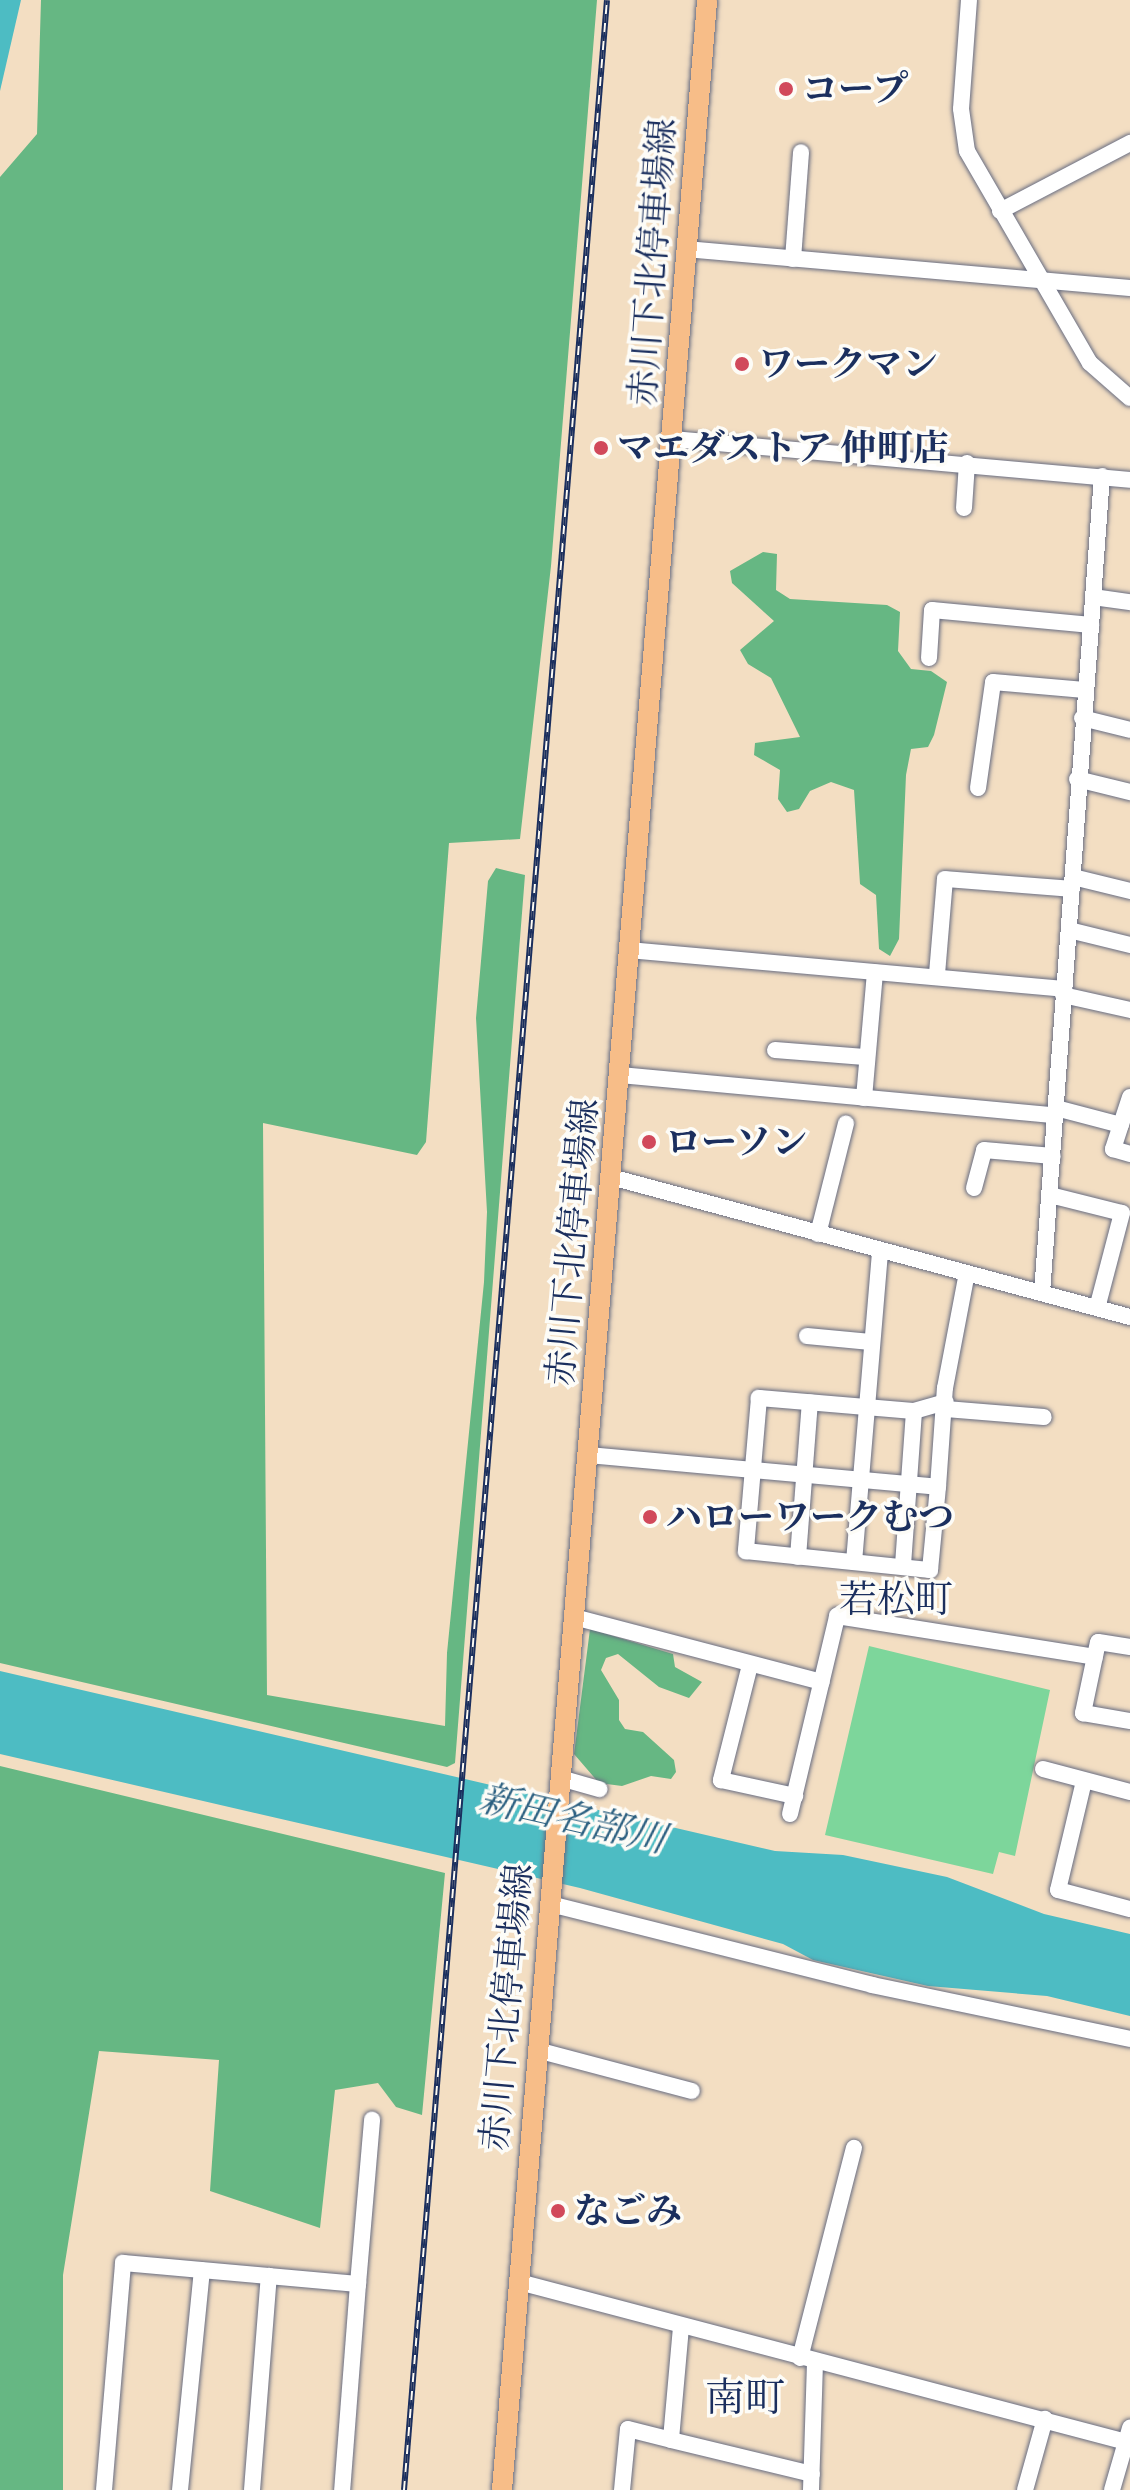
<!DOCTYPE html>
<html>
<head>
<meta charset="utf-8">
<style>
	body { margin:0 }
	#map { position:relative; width:1130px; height:2490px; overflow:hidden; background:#f3dec2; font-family:"EB Garamond","Noto Serif JP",serif }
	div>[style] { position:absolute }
	.green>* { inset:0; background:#7dd69b }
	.forest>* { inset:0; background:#66b783 }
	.water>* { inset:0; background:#4dbcc3 }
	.roads { filter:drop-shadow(0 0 2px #676c81) drop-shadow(0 0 2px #676c81) }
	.minor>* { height:16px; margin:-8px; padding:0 8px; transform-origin:8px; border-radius:8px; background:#fff }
	.major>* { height:20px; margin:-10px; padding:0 10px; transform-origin:10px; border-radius:10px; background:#f7bd88 }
	.rail>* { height:6px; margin-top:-3px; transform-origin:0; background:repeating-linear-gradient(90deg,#fdfcf7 0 9px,#1b2f5e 0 18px); box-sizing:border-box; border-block:2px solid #1b2f5e }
	.dots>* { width:22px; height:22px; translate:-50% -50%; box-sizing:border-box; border:4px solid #fdfcf7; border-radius:50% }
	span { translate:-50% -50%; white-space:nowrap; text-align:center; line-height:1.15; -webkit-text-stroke:7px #fdfcf7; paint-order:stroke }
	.poi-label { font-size:36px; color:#1b2f5e; font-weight:700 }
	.left { translate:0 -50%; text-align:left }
	.street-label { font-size:36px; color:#1b2f5e }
	.neighbourhood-label { font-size:38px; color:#1b2f5e }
	.water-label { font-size:38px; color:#2c6081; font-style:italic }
	.quarter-label { font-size:40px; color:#1b2f5e }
</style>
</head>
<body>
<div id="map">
	<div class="green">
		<div style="clip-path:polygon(869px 1646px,1050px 1690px,1015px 1856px,999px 1852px,993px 1874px,825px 1835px)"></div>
	</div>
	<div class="forest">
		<div style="clip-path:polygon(41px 0,597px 0,551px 566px,520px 839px,449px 843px,426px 1142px,417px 1155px,263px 1123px,267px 1695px,445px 1726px,447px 1653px,484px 1282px,487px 1212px,476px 1018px,488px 881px,496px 868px,525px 875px,455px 1763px,447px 1767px,0 1663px,0 177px,37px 134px)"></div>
		<div style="clip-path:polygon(763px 552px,777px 554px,776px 590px,790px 599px,887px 605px,900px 612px,898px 651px,911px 669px,931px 671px,947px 682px,934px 735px,928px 747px,911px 749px,906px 775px,899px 939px,890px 956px,879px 949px,876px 895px,860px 884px,854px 790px,831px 782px,810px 791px,799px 809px,787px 812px,778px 799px,780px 770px,754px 755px,755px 743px,800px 737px,771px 678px,748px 664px,740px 650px,774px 621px,732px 583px,730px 571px)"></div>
		<div style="clip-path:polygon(590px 1629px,673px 1654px,675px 1667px,702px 1682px,689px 1698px,659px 1687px,618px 1654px,606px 1658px,601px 1670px,619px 1700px,619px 1720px,625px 1729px,643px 1732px,674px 1760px,676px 1772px,671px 1779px,651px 1776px,622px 1786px,599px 1783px,574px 1754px)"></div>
		<div style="clip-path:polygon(0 1766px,445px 1873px,422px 2115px,396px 2107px,378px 2083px,335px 2090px,320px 2228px,210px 2191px,219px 2060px,99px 2051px,63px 2275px,63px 2490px,0 2490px)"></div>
	</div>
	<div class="water">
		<div style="clip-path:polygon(0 0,21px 0,0 91px)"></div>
		<div style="clip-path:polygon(0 1671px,775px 1851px,843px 1855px,947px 1877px,1044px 1914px,1130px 1934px,1130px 2016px,1047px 1996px,928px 1986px,813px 1960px,783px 1944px,580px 1888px,0 1754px)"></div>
	</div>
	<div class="roads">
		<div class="minor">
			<div style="left:969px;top:0;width:109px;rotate:94.2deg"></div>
			<div style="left:961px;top:109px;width:42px;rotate:81.9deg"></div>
			<div style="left:967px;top:151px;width:245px;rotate:59.9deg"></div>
			<div style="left:1090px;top:363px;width:53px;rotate:41.2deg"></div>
			<div style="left:1000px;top:211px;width:147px;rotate:-27.6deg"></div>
			<div style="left:685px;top:249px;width:447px;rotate:5deg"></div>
			<div style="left:793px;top:259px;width:107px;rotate:-85.7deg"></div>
			<div style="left:672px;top:439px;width:460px;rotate:5.1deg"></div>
			<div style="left:964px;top:508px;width:45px;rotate:-86.2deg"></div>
			<div style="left:1093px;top:597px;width:37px;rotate:8deg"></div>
			<div style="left:929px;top:658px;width:48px;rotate:-86.4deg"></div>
			<div style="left:932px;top:610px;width:160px;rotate:5.4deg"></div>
			<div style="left:1082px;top:718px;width:49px;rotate:14deg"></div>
			<div style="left:1077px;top:779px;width:55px;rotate:13.8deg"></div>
			<div style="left:978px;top:788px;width:107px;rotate:-81.9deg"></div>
			<div style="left:993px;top:682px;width:92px;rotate:5deg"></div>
			<div style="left:1073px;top:877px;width:59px;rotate:13.8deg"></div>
			<div style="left:1069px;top:930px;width:63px;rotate:13.8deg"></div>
			<div style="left:628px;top:950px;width:438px;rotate:5.1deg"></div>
			<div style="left:937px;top:974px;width:95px;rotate:-85.2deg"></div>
			<div style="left:945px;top:879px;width:127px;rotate:4.5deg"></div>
			<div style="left:1063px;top:995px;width:69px;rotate:12.6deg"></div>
			<div style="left:775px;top:1050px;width:90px;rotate:4.4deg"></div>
			<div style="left:620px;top:1075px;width:437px;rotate:5.3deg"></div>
			<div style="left:1130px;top:1097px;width:55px;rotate:108.1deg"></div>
			<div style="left:1113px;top:1149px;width:18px;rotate:16deg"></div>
			<div style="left:864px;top:1098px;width:126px;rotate:-85deg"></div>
			<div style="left:1056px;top:1108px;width:67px;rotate:14.7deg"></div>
			<div style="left:611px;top:1177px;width:538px;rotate:15.1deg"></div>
			<div style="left:974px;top:1188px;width:39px;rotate:-75deg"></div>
			<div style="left:984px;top:1150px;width:69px;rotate:5deg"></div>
			<div style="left:1050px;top:1195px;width:74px;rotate:14deg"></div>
			<div style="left:1122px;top:1213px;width:98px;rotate:104.7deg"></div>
			<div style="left:818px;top:1234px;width:114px;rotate:-75.8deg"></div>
			<div style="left:1042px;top:1293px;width:819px;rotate:-85.8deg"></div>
			<div style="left:807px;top:1336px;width:64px;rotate:5.4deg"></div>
			<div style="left:946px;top:1409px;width:98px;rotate:4.7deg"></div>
			<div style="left:914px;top:1411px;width:33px;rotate:-16deg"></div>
			<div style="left:588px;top:1455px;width:351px;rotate:5.2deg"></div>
			<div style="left:938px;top:1487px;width:99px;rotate:-86deg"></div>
			<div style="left:945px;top:1388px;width:117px;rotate:-79.2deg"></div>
			<div style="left:798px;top:1557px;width:155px;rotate:-85.6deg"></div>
			<div style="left:854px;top:1562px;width:312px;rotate:-85.2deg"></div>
			<div style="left:903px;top:1565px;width:154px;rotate:-85.9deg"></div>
			<div style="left:914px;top:1411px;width:156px;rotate:-175.2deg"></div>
			<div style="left:759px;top:1398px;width:154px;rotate:94.9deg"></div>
			<div style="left:746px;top:1551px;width:185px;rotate:5.9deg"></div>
			<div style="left:930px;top:1570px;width:83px;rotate:-84.5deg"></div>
			<div style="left:574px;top:1617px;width:256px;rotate:14.7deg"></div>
			<div style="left:1130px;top:1647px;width:32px;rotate:-171deg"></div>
			<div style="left:1098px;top:1642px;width:73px;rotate:101.9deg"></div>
			<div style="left:1083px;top:1713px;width:48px;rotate:9.7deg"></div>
			<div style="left:750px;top:1665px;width:119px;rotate:104.2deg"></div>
			<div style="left:721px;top:1780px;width:76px;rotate:12.2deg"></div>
			<div style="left:1043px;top:1769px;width:90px;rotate:14.8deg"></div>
			<div style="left:560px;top:1778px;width:41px;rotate:15.8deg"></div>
			<div style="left:1084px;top:1781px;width:112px;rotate:103.4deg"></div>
			<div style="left:1058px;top:1890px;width:74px;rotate:14.8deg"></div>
			<div style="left:790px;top:1814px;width:204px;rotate:-76.6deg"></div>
			<div style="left:837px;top:1616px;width:261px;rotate:9deg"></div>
			<div style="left:550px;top:1904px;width:332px;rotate:14.1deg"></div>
			<div style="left:872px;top:1985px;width:264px;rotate:11.8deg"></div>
			<div style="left:537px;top:2050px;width:160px;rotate:14.8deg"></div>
			<div style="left:519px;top:2282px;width:632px;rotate:14.76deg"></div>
			<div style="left:358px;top:2284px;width:165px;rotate:-85.1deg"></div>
			<div style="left:681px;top:2327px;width:113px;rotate:95.1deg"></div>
			<div style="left:671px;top:2440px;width:145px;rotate:13.6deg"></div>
			<div style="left:800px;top:2358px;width:217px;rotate:-75.6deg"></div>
			<div style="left:104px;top:2490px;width:228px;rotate:-85.2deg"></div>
			<div style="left:123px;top:2263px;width:236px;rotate:5.1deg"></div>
			<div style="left:358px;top:2284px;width:207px;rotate:94.4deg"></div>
			<div style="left:180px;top:2490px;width:221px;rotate:-84.3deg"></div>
			<div style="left:252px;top:2490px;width:215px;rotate:-85.5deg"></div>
			<div style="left:622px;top:2490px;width:61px;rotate:-84.4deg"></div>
			<div style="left:628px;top:2429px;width:44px;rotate:14.3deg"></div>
			<div style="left:811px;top:2490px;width:129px;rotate:-88.2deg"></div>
			<div style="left:1025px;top:2490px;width:74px;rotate:-74.3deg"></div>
			<div style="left:1112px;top:2490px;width:65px;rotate:-73.8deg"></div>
		</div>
		<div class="major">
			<div style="left:502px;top:2490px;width:2498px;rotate:-85.29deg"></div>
		</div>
	</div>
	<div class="rail">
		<div style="left:404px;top:2490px;width:2498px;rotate:-85.34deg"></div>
	</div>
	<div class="dots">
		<div style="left:786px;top:89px;background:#d1495b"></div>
		<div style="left:742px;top:364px;background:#d1495b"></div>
		<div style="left:601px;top:448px;background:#d1495b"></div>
		<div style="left:649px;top:1142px;background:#d1495b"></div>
		<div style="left:650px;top:1517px;background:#d1495b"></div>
		<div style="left:558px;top:2211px;background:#d1495b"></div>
	</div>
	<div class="poi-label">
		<span class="left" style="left:802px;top:89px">コープ</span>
		<span class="left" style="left:758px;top:364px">ワークマン</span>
		<span class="left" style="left:617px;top:448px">マエダストア 仲町店</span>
		<span class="left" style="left:665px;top:1142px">ローソン</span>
		<span class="left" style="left:666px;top:1517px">ハローワークむつ</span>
		<span class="left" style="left:574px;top:2211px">なごみ</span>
	</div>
	<div class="street-label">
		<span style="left:652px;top:262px;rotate:-86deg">赤川下北停車場線</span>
		<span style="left:572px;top:1242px;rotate:-85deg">赤川下北停車場線</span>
		<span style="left:506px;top:2007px;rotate:-85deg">赤川下北停車場線</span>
	</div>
	<div class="neighbourhood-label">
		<span style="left:896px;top:1599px">若松町</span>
	</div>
	<div class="water-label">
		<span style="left:573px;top:1818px;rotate:13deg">新田名部川</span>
	</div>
	<div class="quarter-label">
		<span style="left:745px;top:2397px">南町</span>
	</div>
</div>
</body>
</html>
